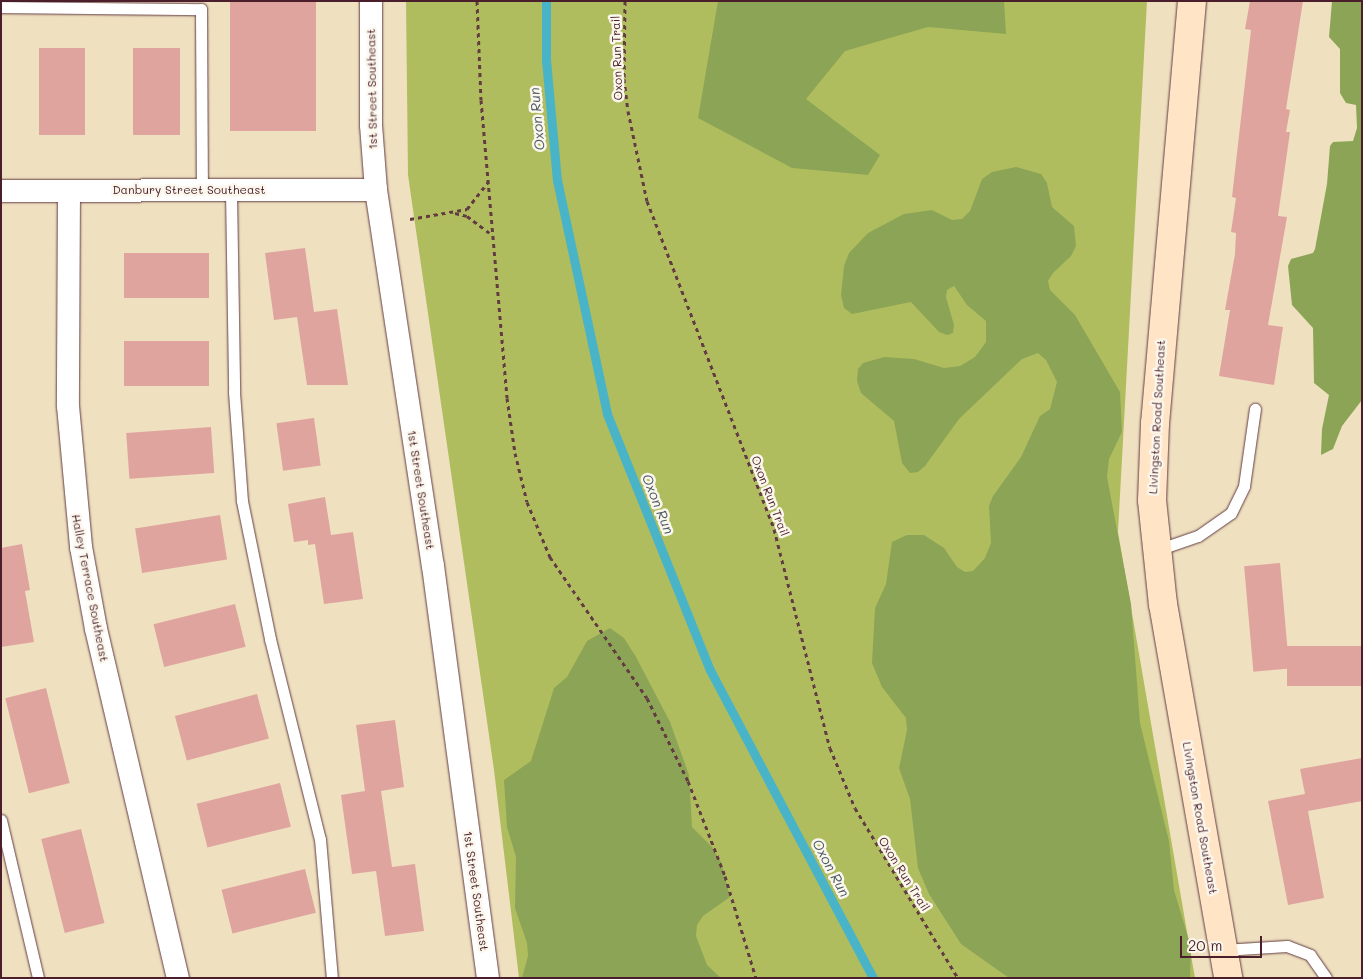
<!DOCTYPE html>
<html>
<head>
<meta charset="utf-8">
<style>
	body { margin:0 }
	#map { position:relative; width:1363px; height:979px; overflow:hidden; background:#efe0c0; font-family:Mali,sans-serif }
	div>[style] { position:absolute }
	.green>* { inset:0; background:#b0bd5f }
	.forest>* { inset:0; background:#8ca456 }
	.stream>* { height:9px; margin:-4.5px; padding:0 4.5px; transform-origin:4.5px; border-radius:4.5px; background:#49b3c7 }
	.building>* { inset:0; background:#dfa49e; transform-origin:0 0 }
	.path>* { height:3px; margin-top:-1.5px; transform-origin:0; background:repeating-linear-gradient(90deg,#633c41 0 4px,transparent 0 8px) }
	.roads { filter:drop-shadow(0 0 1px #633c41) drop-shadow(0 0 1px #633c41) }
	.lane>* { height:11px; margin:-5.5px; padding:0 5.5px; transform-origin:5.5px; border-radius:5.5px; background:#fff }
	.street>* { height:22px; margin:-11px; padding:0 11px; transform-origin:11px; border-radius:11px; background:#fff }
	.secondary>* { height:28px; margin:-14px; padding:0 14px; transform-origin:14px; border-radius:14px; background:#ffe4c6 }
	span { translate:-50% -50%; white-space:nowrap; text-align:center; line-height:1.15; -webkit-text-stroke:5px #fbf7ec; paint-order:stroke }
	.street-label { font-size:12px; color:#4a1f2b }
	.water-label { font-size:14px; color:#4a5a69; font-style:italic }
	.frame { position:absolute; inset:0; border:2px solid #4a1f2b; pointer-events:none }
	.scale { position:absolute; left:1180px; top:936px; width:82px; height:22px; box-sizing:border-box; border:2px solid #4a1f2b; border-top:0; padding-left:6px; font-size:15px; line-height:18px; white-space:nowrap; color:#4a1f2b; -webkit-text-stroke:4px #fbf7ec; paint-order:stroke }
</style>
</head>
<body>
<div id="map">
	<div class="green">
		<div style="clip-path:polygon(406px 1px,1147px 1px,1118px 532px,1195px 978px,519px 978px,494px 770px,408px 175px)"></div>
	</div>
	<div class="forest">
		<div style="clip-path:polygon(718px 1px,1004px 1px,1006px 34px,928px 27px,845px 51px,806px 99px,880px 155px,868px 175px,792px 168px,698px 118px)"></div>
		<div style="clip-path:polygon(1332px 1px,1362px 1px,1362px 400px,1342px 426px,1333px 449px,1321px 455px,1322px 429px,1329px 395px,1314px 383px,1313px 328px,1292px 305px,1288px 266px,1291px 259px,1313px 253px,1315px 249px,1327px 184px,1330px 146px,1333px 142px,1353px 141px,1357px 128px,1356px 105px,1346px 103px,1340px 93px,1340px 49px,1329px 37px)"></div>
		<div style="clip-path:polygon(1016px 167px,1041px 174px,1047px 183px,1052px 207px,1074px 226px,1076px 246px,1071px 256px,1053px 273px,1048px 281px,1050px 290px,1075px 315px,1120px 392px,1122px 432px,1109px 459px,1107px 477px,1131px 604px,1140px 723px,1169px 841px,1174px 890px,1191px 947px,1190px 978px,1009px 978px,961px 944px,929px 894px,918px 868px,910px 799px,899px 768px,907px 730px,906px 718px,882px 687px,872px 663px,875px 608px,886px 584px,892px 542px,907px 535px,924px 535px,944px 548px,957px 567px,965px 572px,973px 571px,985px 558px,991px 543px,989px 506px,993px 496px,1021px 457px,1040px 416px,1050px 409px,1057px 382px,1046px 360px,1038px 353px,1022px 359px,959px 419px,925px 466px,918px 472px,910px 473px,902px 463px,894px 421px,861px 393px,857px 381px,858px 369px,863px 363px,884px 357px,914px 359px,944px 368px,960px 366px,975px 357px,986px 342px,986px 321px,967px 305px,954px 286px,947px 290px,946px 297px,954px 325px,953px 333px,947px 335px,939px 332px,911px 302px,852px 314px,844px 308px,841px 295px,844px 266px,849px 253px,868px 233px,904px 214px,932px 210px,952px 220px,962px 219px,970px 211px,982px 179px,992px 172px)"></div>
		<div style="clip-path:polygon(610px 628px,624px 638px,636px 657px,670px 722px,689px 775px,692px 827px,712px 847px,721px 862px,730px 897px,703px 916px,697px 925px,696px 936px,707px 965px,721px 978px,522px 978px,528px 956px,527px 943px,515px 908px,516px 857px,507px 827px,504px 780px,531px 761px,554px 688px,567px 677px,587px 641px)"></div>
	</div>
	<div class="stream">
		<div style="left:546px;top:1px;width:59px;rotate:90deg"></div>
		<div style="left:546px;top:60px;width:121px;rotate:84.8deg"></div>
		<div style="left:557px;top:180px;width:239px;rotate:77.9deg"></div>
		<div style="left:607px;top:414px;width:276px;rotate:68.1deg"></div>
		<div style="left:710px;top:670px;width:348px;rotate:62.1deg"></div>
	</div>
	<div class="building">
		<div style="left:230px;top:1px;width:86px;height:130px"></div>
		<div style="clip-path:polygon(1250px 1px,1303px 1px,1286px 109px,1290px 110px,1286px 132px,1290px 132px,1278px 216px,1287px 217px,1268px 325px,1283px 327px,1274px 385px,1219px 376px,1230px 310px,1225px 310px,1235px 254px,1236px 233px,1231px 232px,1236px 198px,1232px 197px,1251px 30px,1245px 29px)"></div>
		<div style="left:39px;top:48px;width:46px;height:87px"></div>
		<div style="left:133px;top:48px;width:47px;height:87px"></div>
		<div style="clip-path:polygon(305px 248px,314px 312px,337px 309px,348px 385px,307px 385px,297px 317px,274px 320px,265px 253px)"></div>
		<div style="left:209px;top:253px;width:45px;height:85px;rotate:90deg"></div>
		<div style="left:209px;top:341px;width:45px;height:85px;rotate:90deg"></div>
		<div style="left:314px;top:418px;width:48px;height:38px;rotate:82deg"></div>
		<div style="left:211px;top:427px;width:46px;height:85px;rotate:86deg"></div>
		<div style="clip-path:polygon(325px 497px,331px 535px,353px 532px,363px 599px,324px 604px,315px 544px,308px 545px,308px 540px,294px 542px,288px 504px)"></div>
		<div style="left:220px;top:515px;width:45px;height:86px;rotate:81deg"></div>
		<div style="clip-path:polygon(22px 544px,30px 590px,25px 591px,34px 642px,1px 647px,1px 548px)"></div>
		<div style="left:1280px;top:563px;width:106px;height:36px;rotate:85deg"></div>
		<div style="left:235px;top:604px;width:44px;height:84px;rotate:76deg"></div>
		<div style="left:1362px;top:646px;width:40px;height:75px;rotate:90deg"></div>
		<div style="left:46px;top:688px;width:98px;height:42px;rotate:76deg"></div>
		<div style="left:257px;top:694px;width:46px;height:85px;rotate:75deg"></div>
		<div style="clip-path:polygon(395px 720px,404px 787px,381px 791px,392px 867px,415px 864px,424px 931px,385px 936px,376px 871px,352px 874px,341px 795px,365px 791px,356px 725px)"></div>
		<div style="clip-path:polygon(1362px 758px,1362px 801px,1308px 811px,1324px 898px,1288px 905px,1268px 801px,1305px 794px,1300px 769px)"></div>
		<div style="left:280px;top:783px;width:45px;height:86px;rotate:76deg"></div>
		<div style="left:81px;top:829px;width:97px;height:41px;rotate:76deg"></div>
		<div style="left:305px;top:869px;width:45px;height:86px;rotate:76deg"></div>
	</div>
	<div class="path">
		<div style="left:477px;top:1px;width:99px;rotate:87.7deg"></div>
		<div style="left:481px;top:100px;width:299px;rotate:85deg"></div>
		<div style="left:507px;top:398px;width:56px;rotate:81.7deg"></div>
		<div style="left:515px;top:453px;width:50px;rotate:76.2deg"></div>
		<div style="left:527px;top:502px;width:60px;rotate:67.3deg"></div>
		<div style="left:550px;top:557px;width:171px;rotate:55.5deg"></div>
		<div style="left:647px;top:698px;width:93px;rotate:63.7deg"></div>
		<div style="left:688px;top:781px;width:102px;rotate:68.7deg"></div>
		<div style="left:725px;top:876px;width:107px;rotate:73.1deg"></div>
		<div style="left:625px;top:1px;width:78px;rotate:90.7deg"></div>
		<div style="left:624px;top:79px;width:32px;rotate:83deg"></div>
		<div style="left:628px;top:111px;width:92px;rotate:78.1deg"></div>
		<div style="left:647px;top:201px;width:352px;rotate:68.8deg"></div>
		<div style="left:774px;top:529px;width:226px;rotate:75.7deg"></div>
		<div style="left:830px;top:748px;width:65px;rotate:67.4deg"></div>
		<div style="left:855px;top:808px;width:199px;rotate:58.8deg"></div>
		<div style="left:455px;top:213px;width:12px;rotate:14deg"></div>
		<div style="left:467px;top:216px;width:31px;rotate:37deg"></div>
		<div style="left:410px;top:219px;width:58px;rotate:-10deg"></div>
		<div style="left:467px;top:209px;width:34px;rotate:-52deg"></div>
	</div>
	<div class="roads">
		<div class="lane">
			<div style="left:1px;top:7px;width:200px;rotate:0.6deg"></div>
			<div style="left:201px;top:9px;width:182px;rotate:89.7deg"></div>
			<div style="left:231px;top:191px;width:201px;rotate:89.1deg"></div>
			<div style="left:234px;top:392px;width:109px;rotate:85.8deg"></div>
			<div style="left:242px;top:501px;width:141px;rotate:78.5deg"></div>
			<div style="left:270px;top:639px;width:206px;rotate:76deg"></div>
			<div style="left:320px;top:839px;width:140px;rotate:85.1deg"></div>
			<div style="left:1157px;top:550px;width:43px;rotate:-18.9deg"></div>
			<div style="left:1198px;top:536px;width:40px;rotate:-34.9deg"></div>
			<div style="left:1231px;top:513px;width:30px;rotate:-64deg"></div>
			<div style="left:1244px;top:486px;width:78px;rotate:-81.9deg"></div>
			<div style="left:1px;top:820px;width:162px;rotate:76.8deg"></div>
			<div style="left:1223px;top:950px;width:64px;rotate:-3.6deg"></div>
			<div style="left:1287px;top:946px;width:25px;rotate:21deg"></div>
			<div style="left:1310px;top:955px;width:28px;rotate:55deg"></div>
		</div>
		<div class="street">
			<div style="left:371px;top:1px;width:124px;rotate:90deg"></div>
			<div style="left:371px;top:125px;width:65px;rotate:85.6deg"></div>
			<div style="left:376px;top:190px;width:380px;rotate:81.4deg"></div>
			<div style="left:433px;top:566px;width:416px;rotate:82.4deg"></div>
			<div style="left:1px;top:191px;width:375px;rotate:-0.2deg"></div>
			<div style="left:69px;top:191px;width:215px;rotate:90.3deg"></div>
			<div style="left:68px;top:406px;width:142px;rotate:84.7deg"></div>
			<div style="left:81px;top:547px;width:83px;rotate:79.6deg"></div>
			<div style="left:96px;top:629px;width:359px;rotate:76.8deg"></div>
		</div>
		<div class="secondary">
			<div style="left:1192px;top:1px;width:424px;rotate:95deg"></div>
			<div style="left:1155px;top:423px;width:77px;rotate:92.2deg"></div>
			<div style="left:1152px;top:500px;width:105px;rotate:84deg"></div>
			<div style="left:1163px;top:604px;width:380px;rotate:80.1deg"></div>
		</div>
	</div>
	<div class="street-label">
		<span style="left:617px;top:58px;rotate:-92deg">Oxon Run Trail</span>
		<span style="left:372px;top:89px;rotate:-91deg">1st Street Southeast</span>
		<span style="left:189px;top:190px">Danbury Street Southeast</span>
		<span style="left:1157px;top:417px;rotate:-87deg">Livingston Road Southeast</span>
		<span style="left:421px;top:490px;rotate:81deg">1st Street Southeast</span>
		<span style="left:770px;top:496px;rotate:69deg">Oxon Run Trail</span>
		<span style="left:90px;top:588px;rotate:79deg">Halley Terrace Southeast</span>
		<span style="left:1200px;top:818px;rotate:80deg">Livingston Road Southeast</span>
		<span style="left:904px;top:874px;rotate:58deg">Oxon Run Trail</span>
		<span style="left:476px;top:891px;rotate:82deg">1st Street Southeast</span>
	</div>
	<div class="water-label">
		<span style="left:537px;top:119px;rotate:-95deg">Oxon Run</span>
		<span style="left:658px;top:504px;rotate:68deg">Oxon Run</span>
		<span style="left:831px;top:868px;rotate:62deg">Oxon Run</span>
	</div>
	<div class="frame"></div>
	<div class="scale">20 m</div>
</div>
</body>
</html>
